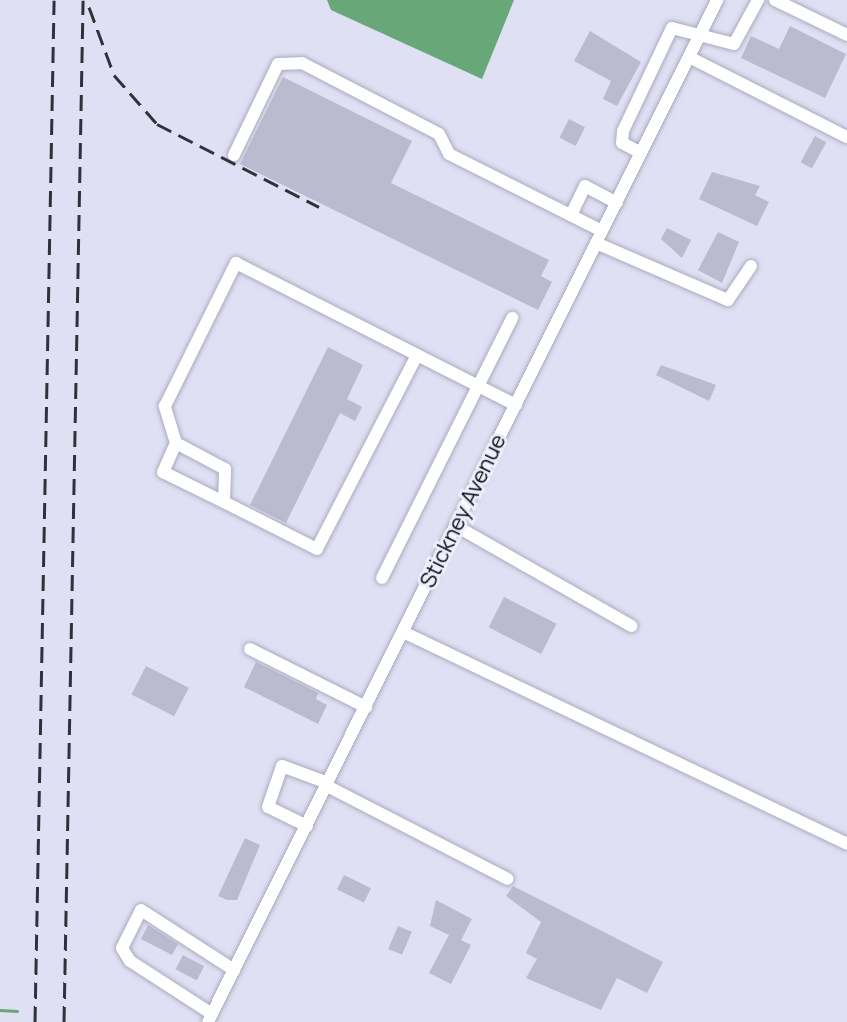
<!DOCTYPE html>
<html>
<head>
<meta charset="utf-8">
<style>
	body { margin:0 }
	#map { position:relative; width:847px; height:1022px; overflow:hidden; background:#dfe0f4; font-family:Manrope,sans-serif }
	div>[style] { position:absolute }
	.water>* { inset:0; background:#68a777 }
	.stream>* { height:3px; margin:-1.5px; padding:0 1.5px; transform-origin:1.5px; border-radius:1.5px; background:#68a777 }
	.building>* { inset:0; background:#babbce; transform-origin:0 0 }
	.roads { filter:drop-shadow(0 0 2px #aaabbd) drop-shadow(0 0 2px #aaabbd) }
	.minor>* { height:12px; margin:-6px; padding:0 6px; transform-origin:6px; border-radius:6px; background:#fff }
	.rail>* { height:3px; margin-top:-1.5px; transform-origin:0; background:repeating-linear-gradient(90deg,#31313a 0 16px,transparent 0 24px) }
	span { translate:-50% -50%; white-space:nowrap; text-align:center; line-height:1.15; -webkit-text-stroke:6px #edeefd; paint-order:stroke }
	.street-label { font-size:22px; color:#0d0d13 }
</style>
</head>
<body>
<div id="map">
	<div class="water">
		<div style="clip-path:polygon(327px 0,514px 0,482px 79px,331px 10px)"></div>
	</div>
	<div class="stream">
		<div style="left:0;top:1010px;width:17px;rotate:3deg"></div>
	</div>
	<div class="building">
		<div style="clip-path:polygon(790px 26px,846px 54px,825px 98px,741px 58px,751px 36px,779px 49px)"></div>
		<div style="clip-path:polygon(590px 31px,641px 62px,617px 106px,603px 99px,611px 81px,574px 61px)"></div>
		<div style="clip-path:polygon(283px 77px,412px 141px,391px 183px,549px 260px,541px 276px,552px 282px,538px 310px,240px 164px)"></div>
		<div style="left:569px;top:119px;width:18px;height:21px;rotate:27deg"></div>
		<div style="left:815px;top:136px;width:13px;height:30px;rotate:29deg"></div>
		<div style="clip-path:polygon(712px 172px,760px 186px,755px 195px,769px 202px,757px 226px,699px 199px)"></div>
		<div style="clip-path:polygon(667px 228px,691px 240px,682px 258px,661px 239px)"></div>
		<div style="clip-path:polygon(718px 232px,739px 242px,722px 283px,698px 270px)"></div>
		<div style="clip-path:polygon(328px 347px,363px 365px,347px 399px,362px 407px,355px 421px,340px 413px,286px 523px,250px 505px)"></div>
		<div style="clip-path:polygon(661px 365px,716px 385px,709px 401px,656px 375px)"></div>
		<div style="left:504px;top:597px;width:59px;height:34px;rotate:27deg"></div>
		<div style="clip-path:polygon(256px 662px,318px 693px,316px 699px,327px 705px,318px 724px,244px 687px)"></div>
		<div style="left:146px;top:666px;width:48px;height:32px;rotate:27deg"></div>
		<div style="clip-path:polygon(245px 838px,260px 845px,237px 900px,227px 900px,218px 896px)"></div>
		<div style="left:344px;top:875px;width:30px;height:16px;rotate:26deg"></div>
		<div style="clip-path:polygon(513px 886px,663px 962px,647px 993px,617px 978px,601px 1010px,526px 978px,537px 959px,526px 953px,541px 922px,506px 896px)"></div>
		<div style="clip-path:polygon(436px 900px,472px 919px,461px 940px,471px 945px,451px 984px,429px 973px,449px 935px,430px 926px)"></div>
		<div style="clip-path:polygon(148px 925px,178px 944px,172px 955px,141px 939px)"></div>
		<div style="left:398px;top:926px;width:15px;height:25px;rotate:23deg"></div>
		<div style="left:183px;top:955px;width:24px;height:16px;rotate:28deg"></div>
	</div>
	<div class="roads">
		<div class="minor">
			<div style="left:775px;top:0;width:80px;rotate:25.9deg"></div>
			<div style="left:689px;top:57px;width:177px;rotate:26.9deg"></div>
			<div style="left:641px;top:153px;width:21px;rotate:-152deg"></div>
			<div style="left:622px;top:143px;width:12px;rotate:-85deg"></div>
			<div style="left:623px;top:131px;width:114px;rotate:-64.6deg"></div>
			<div style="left:672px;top:28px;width:64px;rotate:14.5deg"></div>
			<div style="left:734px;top:44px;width:50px;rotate:-61.4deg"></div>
			<div style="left:234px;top:155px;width:101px;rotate:-64.2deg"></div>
			<div style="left:278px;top:64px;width:24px;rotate:-2deg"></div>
			<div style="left:302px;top:63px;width:154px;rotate:27.4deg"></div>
			<div style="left:439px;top:134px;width:22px;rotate:63deg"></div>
			<div style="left:449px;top:154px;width:171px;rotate:26.7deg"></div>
			<div style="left:571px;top:215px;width:32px;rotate:-64deg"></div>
			<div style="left:585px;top:186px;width:36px;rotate:28deg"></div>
			<div style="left:596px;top:243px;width:144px;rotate:23.4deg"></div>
			<div style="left:728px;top:300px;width:41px;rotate:-55.9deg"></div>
			<div style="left:417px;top:355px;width:218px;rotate:117.3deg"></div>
			<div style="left:317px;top:549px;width:104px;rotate:-153.2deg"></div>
			<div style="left:224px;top:502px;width:33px;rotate:-88deg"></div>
			<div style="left:225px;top:469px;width:55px;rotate:-152deg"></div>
			<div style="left:176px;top:443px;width:39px;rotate:-107deg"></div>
			<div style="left:165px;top:406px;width:160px;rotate:-63.6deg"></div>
			<div style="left:236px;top:263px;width:314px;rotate:26.9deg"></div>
			<div style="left:176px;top:443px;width:32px;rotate:114deg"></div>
			<div style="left:163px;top:472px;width:68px;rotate:26.2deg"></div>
			<div style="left:456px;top:526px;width:202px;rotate:29.7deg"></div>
			<div style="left:382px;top:578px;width:291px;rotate:-63.4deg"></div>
			<div style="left:403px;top:632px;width:492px;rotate:25.5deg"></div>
			<div style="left:250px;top:649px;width:130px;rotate:26.6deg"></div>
			<div style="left:327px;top:786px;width:203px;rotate:27.2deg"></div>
			<div style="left:307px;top:826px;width:43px;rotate:-154deg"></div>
			<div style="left:268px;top:807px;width:43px;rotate:-71.1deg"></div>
			<div style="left:282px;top:766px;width:49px;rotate:20.3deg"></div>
			<div style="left:212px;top:1014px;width:98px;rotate:-147.1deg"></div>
			<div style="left:130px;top:961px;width:15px;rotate:-122deg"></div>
			<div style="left:122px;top:948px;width:42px;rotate:-63.4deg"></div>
			<div style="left:141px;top:910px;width:111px;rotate:32.8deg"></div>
			<div style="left:208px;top:1022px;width:1142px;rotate:-63.52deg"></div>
		</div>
	</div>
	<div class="rail">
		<div style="left:89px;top:7px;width:72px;rotate:69.8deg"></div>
		<div style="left:114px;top:75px;width:65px;rotate:48.7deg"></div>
		<div style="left:157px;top:124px;width:182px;rotate:27.1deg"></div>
		<div style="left:35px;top:1022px;width:1022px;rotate:-88.93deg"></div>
		<div style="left:64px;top:1022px;width:1022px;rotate:-88.93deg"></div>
	</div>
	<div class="street-label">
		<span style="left:463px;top:511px;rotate:-64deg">Stickney Avenue</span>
	</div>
</div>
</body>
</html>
